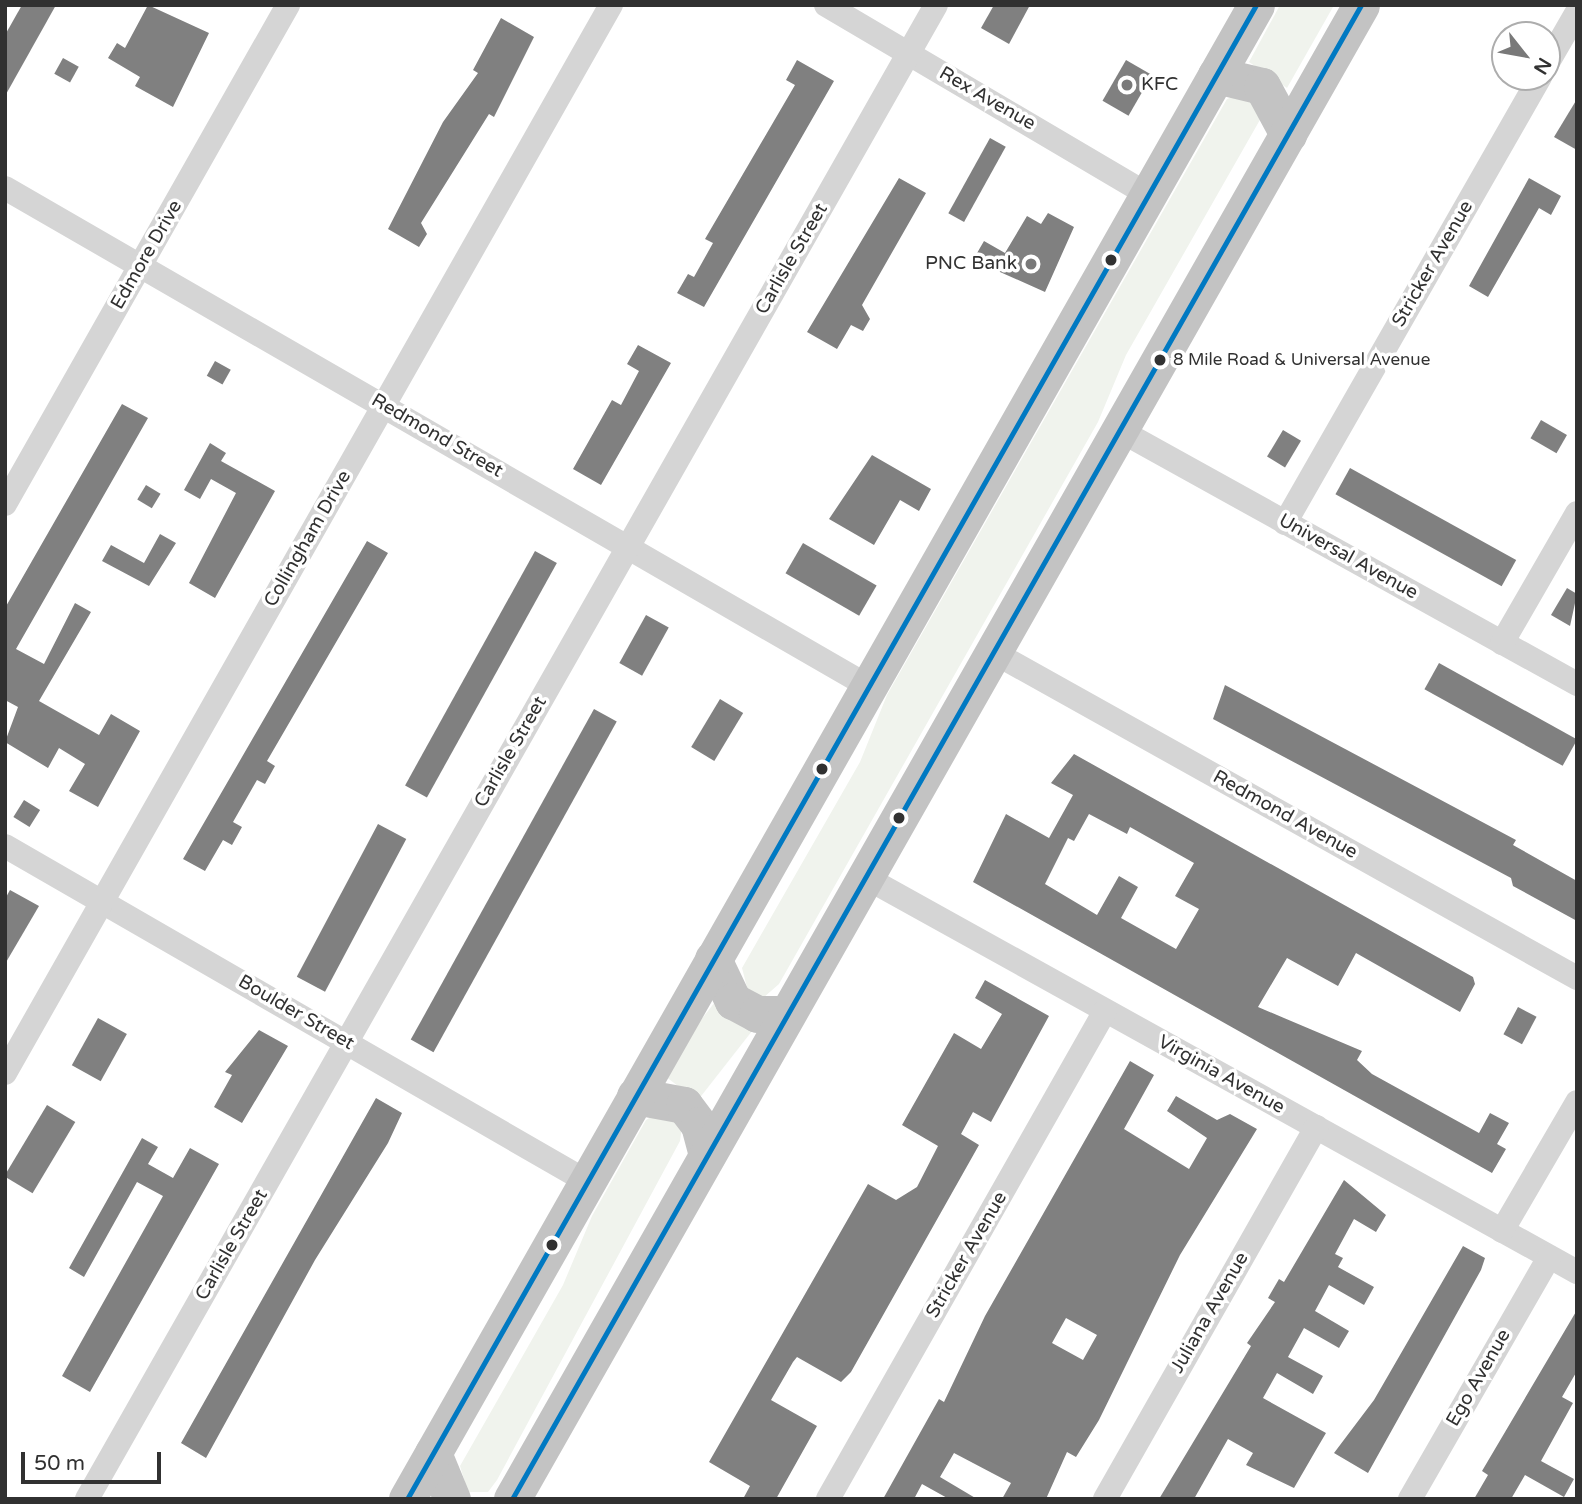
<!DOCTYPE html>
<html>
<head>
<meta charset="utf-8">
<style>
	body { margin:0 }
	#map { position:relative; width:1582px; height:1504px; overflow:hidden; background:#fff; font-family:"Varela Round",sans-serif }
	div>[style] { position:absolute }
	.green>* { inset:0; background:#f0f3ed; transform-origin:0 0 }
	.building>* { inset:0; background:#808080; transform-origin:0 0 }
	.minor>* { height:24px; margin:-12px; padding:0 12px; transform-origin:12px; border-radius:12px; background:#d5d5d5 }
	.highway>* { height:37px; margin:-18.5px; padding:0 18.5px; transform-origin:18.5px; border-radius:18.5px; background:#c3c3c3 }
	.bus-1>* { height:5px; margin:-2.5px; padding:0 2.5px; transform-origin:2.5px; border-radius:2.5px; background:#0079c2 }
	.dots>* { width:19px; height:19px; translate:-50% -50%; box-sizing:border-box; border:4px solid #fff; border-radius:50% }
	span { translate:-50% -50%; white-space:nowrap; text-align:center; line-height:1.15; -webkit-text-stroke:7px #fff; paint-order:stroke }
	.bus-label { font-size:17px; color:#313131 }
	.left { translate:0 -50%; text-align:left }
	.poi-label { font-size:19px; color:#313131 }
	.right { translate:-100% -50%; text-align:right }
	.street-label { font-size:19px; color:#313131 }
	.frame { position:absolute; inset:0; border:7px solid #313131; pointer-events:none }
	.north { position:absolute; left:1491px; top:21px; width:70px; height:70px; box-sizing:border-box; background:#fff; border:2px solid #adadad; border-radius:50%; rotate:121deg; font-size:19px; font-weight:700; line-height:28px; text-align:center; color:#313131 }
	.north::after { content:''; display:block; margin:auto; width:24px; height:32px; background:#797979; clip-path:polygon(50% 0,100% 100%,50% 72%,0 100%) }
	.scale { position:absolute; left:21px; top:1452px; width:140px; height:32px; box-sizing:border-box; border:4px solid #313131; border-top:0; padding-left:9px; font-size:21px; line-height:24px; white-space:nowrap; color:#313131; -webkit-text-stroke:5px #fff; paint-order:stroke }
</style>
</head>
<body>
<div id="map">
	<div class="green">
		<div style="clip-path:polygon(1280px 5px,1333px 7px,1287px 88px,1249px 62px)"></div>
		<div style="clip-path:polygon(1246px 92px,1261px 118px,1126px 355px,1098px 422px,779px 984px,763px 998px,749px 995px,742px 968px,860px 762px,887px 695px,1227px 99px)"></div>
		<div style="left:715px;top:1002px;width:47px;height:89px;rotate:38deg"></div>
		<div style="clip-path:polygon(659px 1112px,682px 1126px,680px 1141px,497px 1480px,488px 1492px,468px 1492px,460px 1466px,563px 1285px,592px 1216px,646px 1120px)"></div>
	</div>
	<div class="building">
		<div style="clip-path:polygon(22px 5px,56px 5px,5px 96px,5px 35px)"></div>
		<div style="clip-path:polygon(148px 5px,209px 33px,173px 107px,135px 86px,140px 77px,108px 58px,117px 43px,125px 48px)"></div>
		<div style="clip-path:polygon(994px 5px,1030px 5px,1009px 44px,981px 28px)"></div>
		<div style="clip-path:polygon(501px 18px,534px 37px,494px 117px,489px 114px,421px 223px,427px 234px,419px 247px,388px 229px,443px 122px,478px 73px,473px 70px)"></div>
		<div style="left:63px;top:58px;width:18px;height:18px;rotate:29deg"></div>
		<div style="clip-path:polygon(797px 60px,834px 81px,704px 307px,677px 293px,688px 274px,694px 277px,713px 243px,705px 239px,795px 85px,786px 80px)"></div>
		<div style="left:1126px;top:60px;width:30px;height:47px;rotate:30deg"></div>
		<div style="clip-path:polygon(1577px 99px,1577px 150px,1554px 137px)"></div>
		<div style="left:990px;top:138px;width:18px;height:86px;rotate:29deg"></div>
		<div style="clip-path:polygon(899px 178px,926px 193px,862px 305px,870px 319px,863px 331px,851px 325px,837px 349px,807px 332px)"></div>
		<div style="clip-path:polygon(1529px 178px,1561px 196px,1551px 215px,1539px 208px,1488px 297px,1469px 286px)"></div>
		<div style="clip-path:polygon(1048px 213px,1074px 227px,1045px 292px,973px 260px,984px 241px,1005px 253px,1027px 216px,1041px 224px)"></div>
		<div style="clip-path:polygon(638px 345px,671px 363px,601px 485px,573px 469px,612px 400px,621px 405px,639px 371px,627px 364px)"></div>
		<div style="left:215px;top:361px;width:18px;height:17px;rotate:29deg"></div>
		<div style="clip-path:polygon(122px 404px,148px 418px,16px 649px,44px 664px,75px 603px,91px 612px,39px 701px,99px 735px,111px 714px,140px 731px,98px 807px,69px 791px,85px 764px,59px 748px,48px 768px,5px 742px,18px 707px,5px 700px,5px 608px)"></div>
		<div style="left:1541px;top:420px;width:30px;height:21px;rotate:30deg"></div>
		<div style="left:1283px;top:430px;width:21px;height:31px;rotate:31deg"></div>
		<div style="clip-path:polygon(210px 443px,226px 453px,221px 461px,275px 491px,215px 598px,189px 583px,236px 493px,211px 479px,200px 499px,184px 490px)"></div>
		<div style="clip-path:polygon(872px 455px,931px 489px,919px 511px,900px 500px,874px 545px,829px 519px)"></div>
		<div style="left:1350px;top:468px;width:190px;height:30px;rotate:29deg"></div>
		<div style="left:146px;top:485px;width:17px;height:17px;rotate:31deg"></div>
		<div style="clip-path:polygon(160px 534px,176px 543px,149px 586px,102px 561px,111px 545px,144px 563px)"></div>
		<div style="clip-path:polygon(367px 541px,388px 553px,267px 761px,275px 766px,265px 784px,257px 780px,233px 822px,242px 827px,232px 845px,223px 840px,205px 871px,183px 859px)"></div>
		<div style="left:803px;top:543px;width:85px;height:35px;rotate:30deg"></div>
		<div style="left:535px;top:551px;width:25px;height:268px;rotate:29deg"></div>
		<div style="clip-path:polygon(1567px 588px,1577px 594px,1570px 626px,1551px 615px)"></div>
		<div style="left:646px;top:615px;width:26px;height:55px;rotate:29deg"></div>
		<div style="left:1439px;top:663px;width:158px;height:30px;rotate:29deg"></div>
		<div style="clip-path:polygon(1225px 685px,1516px 840px,1513px 845px,1577px 881px,1577px 921px,1513px 886px,1511px 878px,1213px 719px)"></div>
		<div style="left:720px;top:699px;width:27px;height:56px;rotate:31deg"></div>
		<div style="left:594px;top:709px;width:26px;height:378px;rotate:29deg"></div>
		<div style="clip-path:polygon(evenodd,1074px 754px,1473px 977px,1475px 984px,1460px 1012px,1356px 953px,1338px 986px,1287px 958px,1258px 1007px,1362px 1051px,1357px 1060px,1372px 1074px,1479px 1133px,1490px 1113px,1509px 1123px,1497px 1144px,1506px 1149px,1492px 1173px,973px 882px,1006px 814px,1049px 838px,1073px 795px,1051px 783px,1074px 754px,1089px 814px,1127px 834px,1130px 827px,1194px 863px,1175px 896px,1199px 909px,1176px 949px,1121px 918px,1138px 887px,1119px 876px,1097px 915px,1045px 884px,1068px 838px,1074px 841px,1089px 814px)"></div>
		<div style="left:24px;top:800px;width:19px;height:20px;rotate:32deg"></div>
		<div style="left:378px;top:824px;width:32px;height:173px;rotate:28deg"></div>
		<div style="clip-path:polygon(10px 890px,39px 906px,5px 964px,5px 899px)"></div>
		<div style="clip-path:polygon(985px 980px,1049px 1016px,991px 1122px,973px 1112px,961px 1134px,979px 1145px,851px 1372px,841px 1382px,797px 1357px,793px 1362px,771px 1400px,817px 1426px,776px 1499px,743px 1499px,750px 1486px,709px 1462px,868px 1184px,896px 1200px,917px 1187px,938px 1146px,902px 1125px,954px 1033px,981px 1049px,1002px 1014px,975px 998px)"></div>
		<div style="left:1518px;top:1007px;width:21px;height:31px;rotate:28deg"></div>
		<div style="left:98px;top:1018px;width:33px;height:54px;rotate:29deg"></div>
		<div style="clip-path:polygon(259px 1030px,288px 1046px,242px 1123px,214px 1107px,232px 1075px,225px 1072px)"></div>
		<div style="clip-path:polygon(evenodd,1130px 1061px,1154px 1075px,1124px 1129px,1189px 1169px,1207px 1138px,1167px 1111px,1176px 1096px,1217px 1120px,1230px 1114px,1257px 1129px,1180px 1255px,1099px 1420px,1076px 1457px,1067px 1452px,1046px 1499px,1002px 1499px,1011px 1483px,954px 1453px,940px 1477px,977px 1499px,949px 1499px,922px 1484px,914px 1499px,883px 1499px,939px 1399px,944px 1402px,985px 1316px,1130px 1061px,1066px 1318px,1097px 1335px,1083px 1360px,1052px 1343px,1066px 1318px)"></div>
		<div style="clip-path:polygon(376px 1098px,402px 1113px,388px 1143px,315px 1260px,206px 1458px,181px 1443px)"></div>
		<div style="left:47px;top:1105px;width:33px;height:83px;rotate:31deg"></div>
		<div style="clip-path:polygon(142px 1138px,158px 1147px,148px 1164px,173px 1178px,190px 1148px,219px 1164px,90px 1392px,62px 1376px,163px 1196px,137px 1182px,84px 1277px,69px 1268px)"></div>
		<div style="clip-path:polygon(1344px 1180px,1386px 1215px,1376px 1232px,1354px 1219px,1335px 1254px,1343px 1258px,1338px 1267px,1374px 1287px,1364px 1305px,1329px 1285px,1315px 1311px,1349px 1331px,1339px 1348px,1304px 1328px,1288px 1357px,1323px 1376px,1313px 1394px,1277px 1373px,1263px 1398px,1326px 1433px,1316px 1450px,1294px 1488px,1246px 1465px,1253px 1453px,1228px 1439px,1194px 1499px,1159px 1499px,1251px 1346px,1247px 1343px,1275px 1302px,1268px 1298px,1279px 1279px,1284px 1282px)"></div>
		<div style="clip-path:polygon(1463px 1246px,1485px 1258px,1481px 1270px,1368px 1473px,1334px 1453px,1374px 1400px)"></div>
		<div style="clip-path:polygon(1577px 1310px,1577px 1371px,1562px 1397px,1573px 1403px,1541px 1461px,1574px 1479px,1564px 1497px,1525px 1475px,1511px 1499px,1474px 1499px,1488px 1475px,1482px 1471px)"></div>
	</div>
	<div class="minor">
		<div style="left:826px;top:5px;width:374px;rotate:30.5deg"></div>
		<div style="left:1547px;top:64px;width:60px;rotate:-60deg"></div>
		<div style="left:5px;top:188px;width:996px;rotate:29.99deg"></div>
		<div style="left:1119px;top:430px;width:524px;rotate:29.01deg"></div>
		<div style="left:5px;top:504px;width:574px;rotate:-60.44deg"></div>
		<div style="left:1285px;top:523px;width:514px;rotate:-60.24deg"></div>
		<div style="left:1502px;top:643px;width:150px;rotate:-60deg"></div>
		<div style="left:993px;top:652px;width:669px;rotate:29.17deg"></div>
		<div style="left:5px;top:846px;width:671px;rotate:29.97deg"></div>
		<div style="left:865px;top:877px;width:814px;rotate:29.02deg"></div>
		<div style="left:5px;top:1073px;width:1228px;rotate:-60.43deg"></div>
		<div style="left:1502px;top:1231px;width:149px;rotate:-59.8deg"></div>
		<div style="left:87px;top:1499px;width:1718px;rotate:-60.39deg"></div>
		<div style="left:828px;top:1499px;width:561px;rotate:-60.42deg"></div>
		<div style="left:1105px;top:1499px;width:428px;rotate:-60.4deg"></div>
		<div style="left:1410px;top:1499px;width:279px;rotate:-60.1deg"></div>
	</div>
	<div class="highway">
		<div style="left:1216px;top:75px;width:47px;rotate:13.4deg"></div>
		<div style="left:1262px;top:86px;width:55px;rotate:61.6deg"></div>
		<div style="left:713px;top:959px;width:47px;rotate:64.5deg"></div>
		<div style="left:733px;top:1001px;width:27px;rotate:28deg"></div>
		<div style="left:757px;top:1014px;width:29px"></div>
		<div style="left:635px;top:1096px;width:50px;rotate:10.4deg"></div>
		<div style="left:684px;top:1105px;width:25px;rotate:53deg"></div>
		<div style="left:699px;top:1125px;width:31px;rotate:75deg"></div>
		<div style="left:433px;top:1453px;width:50px;rotate:67.6deg"></div>
		<div style="left:407px;top:1499px;width:1718px;rotate:-60.39deg"></div>
		<div style="left:512px;top:1499px;width:1718px;rotate:-60.39deg"></div>
	</div>
	<div class="bus-1">
		<div style="left:407px;top:1499px;width:1718px;rotate:-60.39deg"></div>
		<div style="left:512px;top:1499px;width:1718px;rotate:-60.39deg"></div>
	</div>
	<div class="dots">
		<div style="left:1127px;top:85px;background:#797979"></div>
		<div style="left:1111px;top:260px;background:#313131"></div>
		<div style="left:1031px;top:264px;background:#797979"></div>
		<div style="left:1160px;top:360px;background:#313131"></div>
		<div style="left:822px;top:769px;background:#313131"></div>
		<div style="left:899px;top:818px;background:#313131"></div>
		<div style="left:552px;top:1245px;background:#313131"></div>
	</div>
	<div class="bus-label">
		<span class="left" style="left:1173px;top:360px">8 Mile Road &amp; Universal Avenue</span>
	</div>
	<div class="poi-label">
		<span class="left" style="left:1141px;top:85px">KFC</span>
		<span class="right" style="left:1017px;top:264px">PNC Bank</span>
	</div>
	<div class="street-label">
		<span style="left:987px;top:99px;rotate:30deg">Rex Avenue</span>
		<span style="left:147px;top:255px;rotate:-60deg">Edmore Drive</span>
		<span style="left:792px;top:259px;rotate:-60deg">Carlisle Street</span>
		<span style="left:1433px;top:264px;rotate:-60deg">Stricker Avenue</span>
		<span style="left:437px;top:436px;rotate:30deg">Redmond Street</span>
		<span style="left:308px;top:539px;rotate:-60deg">Collingham Drive</span>
		<span style="left:1348px;top:557px;rotate:29deg">Universal Avenue</span>
		<span style="left:511px;top:752px;rotate:-60deg">Carlisle Street</span>
		<span style="left:1285px;top:815px;rotate:29deg">Redmond Avenue</span>
		<span style="left:296px;top:1013px;rotate:30deg">Boulder Street</span>
		<span style="left:1221px;top:1075px;rotate:29deg">Virginia Avenue</span>
		<span style="left:232px;top:1245px;rotate:-60deg">Carlisle Street</span>
		<span style="left:967px;top:1255px;rotate:-60deg">Stricker Avenue</span>
		<span style="left:1210px;top:1313px;rotate:-60deg">Juliana Avenue</span>
		<span style="left:1479px;top:1378px;rotate:-60deg">Ego Avenue</span>
	</div>
	<div class="frame"></div>
	<div class="north">N</div>
	<div class="scale">50 m</div>
</div>
</body>
</html>
